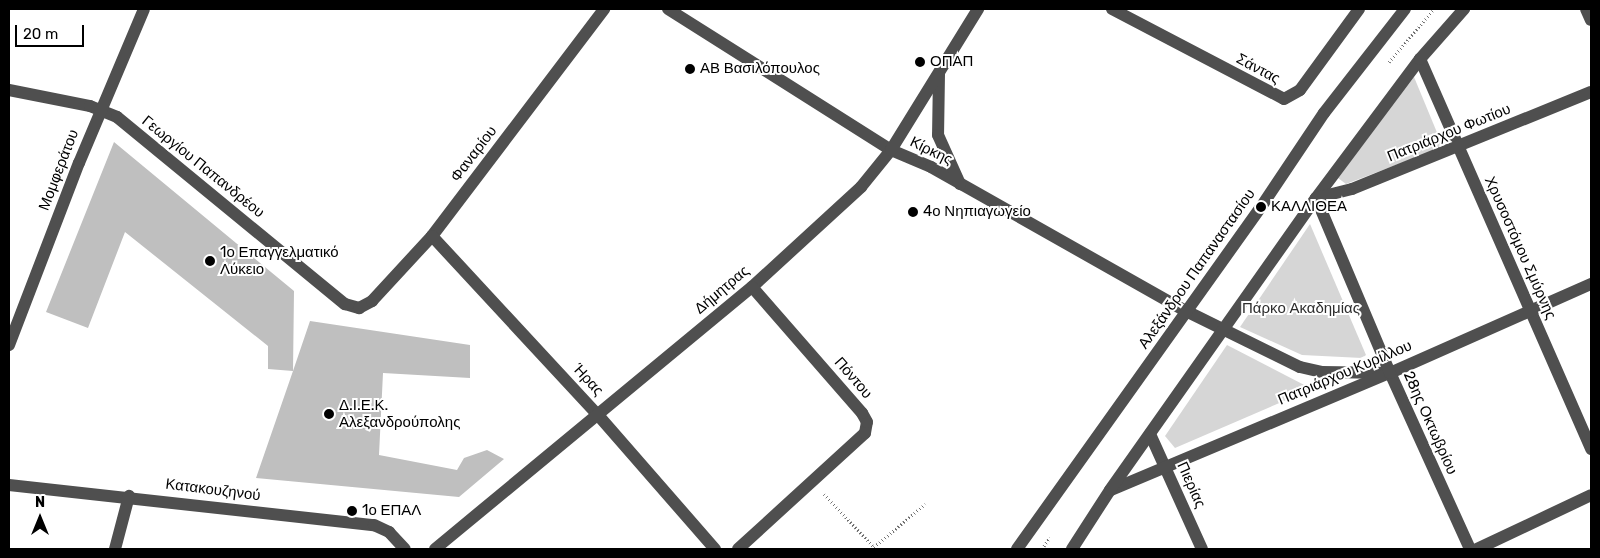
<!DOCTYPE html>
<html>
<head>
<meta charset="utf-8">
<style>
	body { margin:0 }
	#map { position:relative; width:1600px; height:558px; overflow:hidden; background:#fff; font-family:Rubik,sans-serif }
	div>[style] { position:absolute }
	.green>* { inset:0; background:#d6d6d6 }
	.building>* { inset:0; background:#bfbfbf }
	.path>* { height:3px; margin-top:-1.5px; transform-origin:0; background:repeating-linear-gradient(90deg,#717171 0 1px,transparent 0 3.5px) }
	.minor>* { height:12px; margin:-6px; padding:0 6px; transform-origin:6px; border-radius:6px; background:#4f4f4f }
	.dots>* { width:14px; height:14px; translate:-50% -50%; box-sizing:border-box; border:2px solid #fff; border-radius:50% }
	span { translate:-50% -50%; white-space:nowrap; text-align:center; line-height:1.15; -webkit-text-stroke:4px #fff; paint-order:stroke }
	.poi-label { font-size:15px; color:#000 }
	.left { translate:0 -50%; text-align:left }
	.street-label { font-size:15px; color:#000 }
	.park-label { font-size:15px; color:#2d2d2d }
	.frame { position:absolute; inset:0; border:10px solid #000; pointer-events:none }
	.north { position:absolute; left:15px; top:493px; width:50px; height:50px; -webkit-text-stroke:4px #fff; paint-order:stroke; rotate:0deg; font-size:14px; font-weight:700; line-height:20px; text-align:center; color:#000 }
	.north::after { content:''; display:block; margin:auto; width:18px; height:22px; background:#000; clip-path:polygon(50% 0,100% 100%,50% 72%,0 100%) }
	.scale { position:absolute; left:15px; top:25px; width:69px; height:22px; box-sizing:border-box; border:2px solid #000; border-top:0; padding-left:6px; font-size:15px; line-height:18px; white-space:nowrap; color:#000; -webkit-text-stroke:4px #fff; paint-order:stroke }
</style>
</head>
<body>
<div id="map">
	<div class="green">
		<div style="clip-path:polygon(1414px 77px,1443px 147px,1346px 184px,1338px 178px)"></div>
		<div style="clip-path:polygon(1310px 224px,1366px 355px,1362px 358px,1302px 355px,1240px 327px)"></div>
		<div style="clip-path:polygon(1227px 345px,1312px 389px,1175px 448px,1165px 436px)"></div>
	</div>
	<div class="building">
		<div style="clip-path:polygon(114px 142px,294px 291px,293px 371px,310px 321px,470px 345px,470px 378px,383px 373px,379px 455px,457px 470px,464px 458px,487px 450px,504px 459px,459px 497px,256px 478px,293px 371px,268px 369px,268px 346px,125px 232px,88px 328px,46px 312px)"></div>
	</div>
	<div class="path">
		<div style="left:1389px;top:62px;width:70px;rotate:-49.7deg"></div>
		<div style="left:824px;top:494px;width:73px;rotate:46.7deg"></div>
		<div style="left:874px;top:547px;width:67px;rotate:-40.1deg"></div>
		<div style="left:1042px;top:549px;width:14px;rotate:-56deg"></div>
	</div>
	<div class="minor">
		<div style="left:668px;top:9px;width:264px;rotate:32.3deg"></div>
		<div style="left:891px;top:150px;width:43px;rotate:23deg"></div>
		<div style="left:931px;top:167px;width:293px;rotate:29.5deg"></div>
		<div style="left:1186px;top:311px;width:127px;rotate:26.2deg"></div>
		<div style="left:1300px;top:367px;width:23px;rotate:13deg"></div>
		<div style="left:1322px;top:372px;width:68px;rotate:0.8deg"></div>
		<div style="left:1112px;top:9px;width:194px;rotate:27.6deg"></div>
		<div style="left:1284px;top:99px;width:18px;rotate:-29deg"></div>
		<div style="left:1300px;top:90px;width:100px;rotate:-53.9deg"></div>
		<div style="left:1586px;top:9px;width:12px;rotate:66deg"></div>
		<div style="left:1420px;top:59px;width:426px;rotate:66.3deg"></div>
		<div style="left:939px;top:74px;width:61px;rotate:90.9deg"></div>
		<div style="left:938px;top:135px;width:54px;rotate:65.8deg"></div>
		<div style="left:9px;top:90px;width:83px;rotate:11.2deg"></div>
		<div style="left:90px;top:106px;width:29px;rotate:22deg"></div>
		<div style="left:117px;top:117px;width:295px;rotate:39.4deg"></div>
		<div style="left:345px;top:304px;width:15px;rotate:16deg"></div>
		<div style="left:359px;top:308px;width:15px;rotate:-28deg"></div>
		<div style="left:372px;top:301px;width:88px;rotate:-47.3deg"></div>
		<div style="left:432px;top:236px;width:285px;rotate:-52.8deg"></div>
		<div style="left:432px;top:236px;width:244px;rotate:47.2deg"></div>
		<div style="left:598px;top:415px;width:178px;rotate:48.9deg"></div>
		<div style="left:9px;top:345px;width:195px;rotate:-69deg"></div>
		<div style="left:79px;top:163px;width:167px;rotate:-67.1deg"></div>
		<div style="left:1150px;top:434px;width:126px;rotate:65.7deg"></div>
		<div style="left:9px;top:485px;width:367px;rotate:6.3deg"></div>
		<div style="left:374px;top:525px;width:17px;rotate:25deg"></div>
		<div style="left:389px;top:532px;width:23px;rotate:47deg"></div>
		<div style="left:1111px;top:490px;width:303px;rotate:-22.8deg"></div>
		<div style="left:1390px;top:373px;width:220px;rotate:-23.9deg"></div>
		<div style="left:115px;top:549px;width:55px;rotate:-75.2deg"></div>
		<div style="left:435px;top:549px;width:411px;rotate:-39.6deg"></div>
		<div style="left:752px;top:287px;width:148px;rotate:-42.5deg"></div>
		<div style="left:861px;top:187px;width:48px;rotate:-51deg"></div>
		<div style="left:891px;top:150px;width:166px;rotate:-58.3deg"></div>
		<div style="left:738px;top:549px;width:172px;rotate:-42.4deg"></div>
		<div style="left:865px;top:433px;width:11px;rotate:-80deg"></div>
		<div style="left:867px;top:422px;width:10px;rotate:-119deg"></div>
		<div style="left:862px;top:413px;width:167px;rotate:-131.1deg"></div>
		<div style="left:1017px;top:549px;width:420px;rotate:-54.5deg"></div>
		<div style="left:1261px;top:207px;width:113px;rotate:-56.2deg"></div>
		<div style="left:1324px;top:113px;width:132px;rotate:-52.1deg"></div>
		<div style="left:1072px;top:549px;width:70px;rotate:-57.2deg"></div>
		<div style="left:1110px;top:490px;width:357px;rotate:-54.8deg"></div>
		<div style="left:1316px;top:198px;width:174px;rotate:-53.2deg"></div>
		<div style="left:1420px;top:59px;width:67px;rotate:-48.7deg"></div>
		<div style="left:1470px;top:549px;width:193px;rotate:-114.4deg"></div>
		<div style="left:1390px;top:373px;width:190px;rotate:-112.9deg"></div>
		<div style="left:1316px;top:198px;width:37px;rotate:-14deg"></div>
		<div style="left:1352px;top:189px;width:258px;rotate:-22.1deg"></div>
		<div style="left:1477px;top:549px;width:126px;rotate:-25.3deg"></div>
	</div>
	<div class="dots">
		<div style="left:920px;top:62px;background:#000"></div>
		<div style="left:690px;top:69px;background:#000"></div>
		<div style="left:1261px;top:207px;background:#000"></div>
		<div style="left:913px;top:212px;background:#000"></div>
		<div style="left:210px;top:261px;background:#000"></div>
		<div style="left:329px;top:414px;background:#000"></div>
		<div style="left:352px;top:511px;background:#000"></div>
	</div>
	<div class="poi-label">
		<span class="left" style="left:930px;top:62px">ΟΠΑΠ</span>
		<span class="left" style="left:700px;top:69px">ΑΒ Βασιλόπουλος</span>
		<span class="left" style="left:1271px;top:207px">ΚΑΛΛΙΘΕΑ</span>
		<span class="left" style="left:923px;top:212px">4ο Νηπιαγωγείο</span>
		<span class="left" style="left:220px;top:261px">1ο Επαγγελματικό<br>Λύκειο</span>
		<span class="left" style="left:339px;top:414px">Δ.Ι.Ε.Κ.<br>Αλεξανδρούπολης</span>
		<span class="left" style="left:362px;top:511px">1ο ΕΠΑΛ</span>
	</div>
	<div class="street-label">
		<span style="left:1258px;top:69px;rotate:28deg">Σάντας</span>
		<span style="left:1449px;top:133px;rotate:-22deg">Πατριάρχου Φωτίου</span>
		<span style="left:931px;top:151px;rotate:26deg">Κίρκης</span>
		<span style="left:474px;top:154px;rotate:-53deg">Φαναρίου</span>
		<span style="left:203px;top:167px;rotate:39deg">Γεωργίου Παπανδρέου</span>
		<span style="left:59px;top:170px;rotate:-69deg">Μομφεράτου</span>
		<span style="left:1520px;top:248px;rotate:66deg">Χρυσοστόμου Σμύρνης</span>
		<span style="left:1197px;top:269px;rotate:-55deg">Αλεξάνδρου Παπαναστασίου</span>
		<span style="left:722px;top:290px;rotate:-40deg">Δήμητρας</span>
		<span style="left:1345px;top:373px;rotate:-23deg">Πατριάρχου Κυρίλλου</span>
		<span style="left:853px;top:378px;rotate:49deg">Πόντου</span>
		<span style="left:588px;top:380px;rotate:48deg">Ήρας</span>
		<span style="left:1430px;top:423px;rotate:66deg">28ης Οκτωβρίου</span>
		<span style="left:1191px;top:485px;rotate:66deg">Πιερίας</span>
		<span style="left:213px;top:490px;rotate:7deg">Κατακουζηνού</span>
	</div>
	<div class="park-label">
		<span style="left:1301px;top:309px">Πάρκο Ακαδημίας</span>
	</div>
	<div class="frame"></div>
	<div class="north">N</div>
	<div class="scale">20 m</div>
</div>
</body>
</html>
